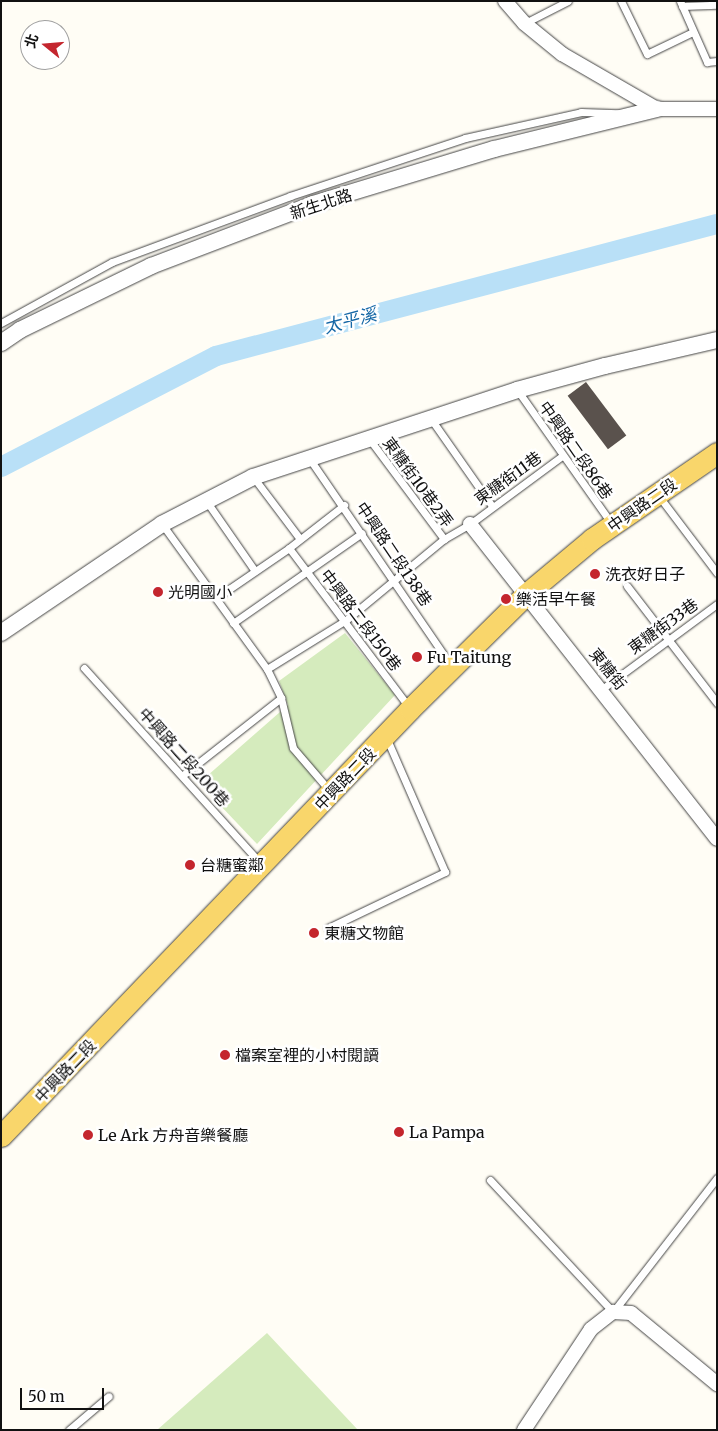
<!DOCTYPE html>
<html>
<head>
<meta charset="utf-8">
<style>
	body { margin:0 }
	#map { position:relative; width:718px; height:1431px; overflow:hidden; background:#fffdf5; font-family:Merriweather,"Noto Sans TC",serif }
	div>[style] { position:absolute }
	.green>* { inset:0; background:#d5ebbd }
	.river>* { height:20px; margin:-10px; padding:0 10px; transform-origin:10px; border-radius:10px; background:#b9e0f7 }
	.building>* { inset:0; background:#5a524d; transform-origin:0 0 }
	.roads { filter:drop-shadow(0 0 1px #444) drop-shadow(0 0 1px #444) }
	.service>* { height:7px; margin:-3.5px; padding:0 3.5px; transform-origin:3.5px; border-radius:3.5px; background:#fff }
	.minor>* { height:14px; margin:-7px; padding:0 7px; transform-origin:7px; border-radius:7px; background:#fff }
	.tertiary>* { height:16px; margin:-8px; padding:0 8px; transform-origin:8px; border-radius:8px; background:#fff }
	.primary>* { height:21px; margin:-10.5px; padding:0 10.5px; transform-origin:10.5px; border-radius:10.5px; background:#f9d66b }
	.dots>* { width:14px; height:14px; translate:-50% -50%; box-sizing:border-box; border:2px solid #fff; border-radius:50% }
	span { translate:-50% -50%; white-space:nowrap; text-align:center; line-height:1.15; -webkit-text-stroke:5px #fff; paint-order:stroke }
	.street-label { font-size:16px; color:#111 }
	.poi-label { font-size:16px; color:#111 }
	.left { translate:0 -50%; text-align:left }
	.water-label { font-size:18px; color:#1768a6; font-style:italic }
	.frame { position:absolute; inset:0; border:2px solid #111; pointer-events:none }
	.north { position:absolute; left:20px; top:20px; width:50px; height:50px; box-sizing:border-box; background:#fff; border:1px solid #a0a0a0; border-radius:50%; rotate:287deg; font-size:14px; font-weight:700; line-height:20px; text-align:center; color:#111 }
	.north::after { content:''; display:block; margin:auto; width:18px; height:22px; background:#c4262e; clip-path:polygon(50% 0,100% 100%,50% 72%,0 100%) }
	.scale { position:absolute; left:20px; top:1388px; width:84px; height:22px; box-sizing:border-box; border:2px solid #111; border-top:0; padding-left:6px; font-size:15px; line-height:18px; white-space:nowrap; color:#111; -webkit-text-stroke:4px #fff; paint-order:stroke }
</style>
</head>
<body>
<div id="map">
	<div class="green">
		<div style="clip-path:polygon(345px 633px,395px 695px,257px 844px,199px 783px,288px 705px,279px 681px)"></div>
		<div style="clip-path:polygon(267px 1333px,358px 1430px,157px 1430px)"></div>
	</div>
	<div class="river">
		<div style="left:1px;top:467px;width:242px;rotate:-27.3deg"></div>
		<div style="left:216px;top:356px;width:518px;rotate:-14.76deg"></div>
	</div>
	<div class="building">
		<div style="left:586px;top:382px;width:67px;height:23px;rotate:53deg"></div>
	</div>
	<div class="roads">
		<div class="service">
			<div style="left:621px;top:1px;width:59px;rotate:63.9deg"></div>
			<div style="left:647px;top:54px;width:51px;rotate:-25.6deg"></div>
			<div style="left:680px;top:1px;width:67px;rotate:66.1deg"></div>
			<div style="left:707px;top:62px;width:10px;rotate:-6deg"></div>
			<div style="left:682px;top:6px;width:35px;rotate:-2deg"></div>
			<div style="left:525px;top:23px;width:48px;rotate:-27.1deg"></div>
			<div style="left:1px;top:323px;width:127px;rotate:-28.8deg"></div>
			<div style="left:112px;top:262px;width:190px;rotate:-20.3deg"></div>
			<div style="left:290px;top:196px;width:184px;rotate:-18.3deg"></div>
			<div style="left:465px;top:138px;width:119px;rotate:-12.6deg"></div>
			<div style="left:581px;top:112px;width:37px;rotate:2deg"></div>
			<div style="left:518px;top:391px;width:161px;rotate:54.8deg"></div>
			<div style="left:431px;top:419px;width:106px;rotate:55deg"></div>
			<div style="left:370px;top:440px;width:124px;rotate:53.2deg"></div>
			<div style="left:309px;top:458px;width:251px;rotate:55.6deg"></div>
			<div style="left:254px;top:478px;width:76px;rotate:53deg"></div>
			<div style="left:658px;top:495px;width:98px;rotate:52.9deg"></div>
			<div style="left:207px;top:502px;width:84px;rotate:55.2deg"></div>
			<div style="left:162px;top:524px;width:179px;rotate:54.1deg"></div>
			<div style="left:267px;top:669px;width:32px;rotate:64deg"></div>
			<div style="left:281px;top:698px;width:51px;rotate:76.5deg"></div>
			<div style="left:293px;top:748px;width:55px;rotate:49.4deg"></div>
			<div style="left:289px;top:548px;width:199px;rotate:53deg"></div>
			<div style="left:627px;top:586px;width:148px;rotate:52.4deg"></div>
			<div style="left:216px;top:598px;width:88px;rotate:-34.4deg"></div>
			<div style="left:289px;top:548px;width:70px;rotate:-38deg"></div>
			<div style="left:233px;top:623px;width:157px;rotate:-34.9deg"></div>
			<div style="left:84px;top:668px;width:261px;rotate:47.9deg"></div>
			<div style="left:267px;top:669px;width:93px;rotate:-31.8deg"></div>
			<div style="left:346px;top:620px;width:127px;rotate:-39.6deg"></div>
			<div style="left:444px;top:539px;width:30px;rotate:-30deg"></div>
			<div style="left:470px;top:524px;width:114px;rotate:-36.5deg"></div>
			<div style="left:602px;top:689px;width:143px;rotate:-36.5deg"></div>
			<div style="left:183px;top:775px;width:125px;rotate:-38.2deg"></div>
			<div style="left:328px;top:928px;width:130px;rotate:-25.6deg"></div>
			<div style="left:445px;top:872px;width:145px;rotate:-113.6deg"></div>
			<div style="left:490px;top:1180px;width:180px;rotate:47deg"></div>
			<div style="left:613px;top:1312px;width:170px;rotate:-52.2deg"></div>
			<div style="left:69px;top:1430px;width:52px;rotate:-40.4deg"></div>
		</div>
		<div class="minor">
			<div style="left:505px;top:1px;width:29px;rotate:49deg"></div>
			<div style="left:524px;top:23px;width:49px;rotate:39.2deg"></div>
			<div style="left:562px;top:54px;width:110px;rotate:30.1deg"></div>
			<div style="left:657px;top:109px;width:60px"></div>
			<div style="left:470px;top:524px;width:400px;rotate:51.9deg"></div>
			<div style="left:524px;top:1430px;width:121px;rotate:-56.4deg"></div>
			<div style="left:591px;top:1329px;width:28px;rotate:-38deg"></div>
			<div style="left:613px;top:1312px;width:18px;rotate:3deg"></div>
			<div style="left:631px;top:1313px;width:112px;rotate:39.5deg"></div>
		</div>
		<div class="tertiary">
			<div style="left:1px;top:343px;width:23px;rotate:-34deg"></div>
			<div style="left:20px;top:330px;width:146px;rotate:-26deg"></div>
			<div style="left:151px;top:266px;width:173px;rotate:-20.9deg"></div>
			<div style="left:313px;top:204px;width:189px;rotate:-16.9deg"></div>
			<div style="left:494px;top:149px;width:168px;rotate:-13.8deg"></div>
			<div style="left:1px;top:633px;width:194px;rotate:-34.1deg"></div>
			<div style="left:162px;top:524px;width:102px;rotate:-27.3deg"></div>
			<div style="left:253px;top:477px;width:278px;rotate:-18.2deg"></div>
			<div style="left:517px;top:390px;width:91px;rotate:-15.3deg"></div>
			<div style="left:605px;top:366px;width:115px;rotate:-13.1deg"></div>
		</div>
		<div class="primary">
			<div style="left:1px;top:1136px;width:591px;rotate:-46.23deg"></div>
			<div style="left:410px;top:709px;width:162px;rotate:-44.7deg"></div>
			<div style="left:525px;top:595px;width:87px;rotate:-39.9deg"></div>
			<div style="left:592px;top:539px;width:152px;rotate:-34.5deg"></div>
		</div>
	</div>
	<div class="dots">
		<div style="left:595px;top:574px;background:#c4262e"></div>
		<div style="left:158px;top:592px;background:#c4262e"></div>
		<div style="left:506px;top:599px;background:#c4262e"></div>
		<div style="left:417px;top:657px;background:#c4262e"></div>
		<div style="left:190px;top:865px;background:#c4262e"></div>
		<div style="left:314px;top:933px;background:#c4262e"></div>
		<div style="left:225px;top:1055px;background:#c4262e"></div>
		<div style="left:399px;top:1132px;background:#c4262e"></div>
		<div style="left:88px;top:1135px;background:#c4262e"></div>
	</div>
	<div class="street-label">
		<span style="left:321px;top:204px;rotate:-18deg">新生北路</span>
		<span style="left:576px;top:450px;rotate:55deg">中興路二段86巷</span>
		<span style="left:508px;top:478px;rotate:-36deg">東糖街11巷</span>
		<span style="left:418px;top:482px;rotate:54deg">東糖街10巷2弄</span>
		<span style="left:642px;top:505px;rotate:-35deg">中興路二段</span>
		<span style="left:394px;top:554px;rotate:56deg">中興路二段138巷</span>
		<span style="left:361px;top:620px;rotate:53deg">中興路二段150巷</span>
		<span style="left:663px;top:626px;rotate:-36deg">東糖街33巷</span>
		<span style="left:608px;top:669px;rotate:51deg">東糖街</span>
		<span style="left:184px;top:757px;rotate:48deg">中興路二段200巷</span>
		<span style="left:345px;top:779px;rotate:-46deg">中興路二段</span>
		<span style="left:65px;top:1071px;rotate:-46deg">中興路二段</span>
	</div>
	<div class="poi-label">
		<span class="left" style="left:605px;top:574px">洗衣好日子</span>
		<span class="left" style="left:168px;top:592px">光明國小</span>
		<span class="left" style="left:516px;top:599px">樂活早午餐</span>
		<span class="left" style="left:427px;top:657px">Fu Taitung</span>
		<span class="left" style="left:200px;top:865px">台糖蜜鄰</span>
		<span class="left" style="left:324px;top:933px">東糖文物館</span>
		<span class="left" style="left:235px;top:1055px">檔案室裡的小村閱讀</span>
		<span class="left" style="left:409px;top:1132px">La Pampa</span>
		<span class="left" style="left:98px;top:1135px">Le Ark 方舟音樂餐廳</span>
	</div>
	<div class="water-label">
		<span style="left:350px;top:321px;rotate:-15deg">太平溪</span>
	</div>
	<div class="frame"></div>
	<div class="north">北</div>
	<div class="scale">50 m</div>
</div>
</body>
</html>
